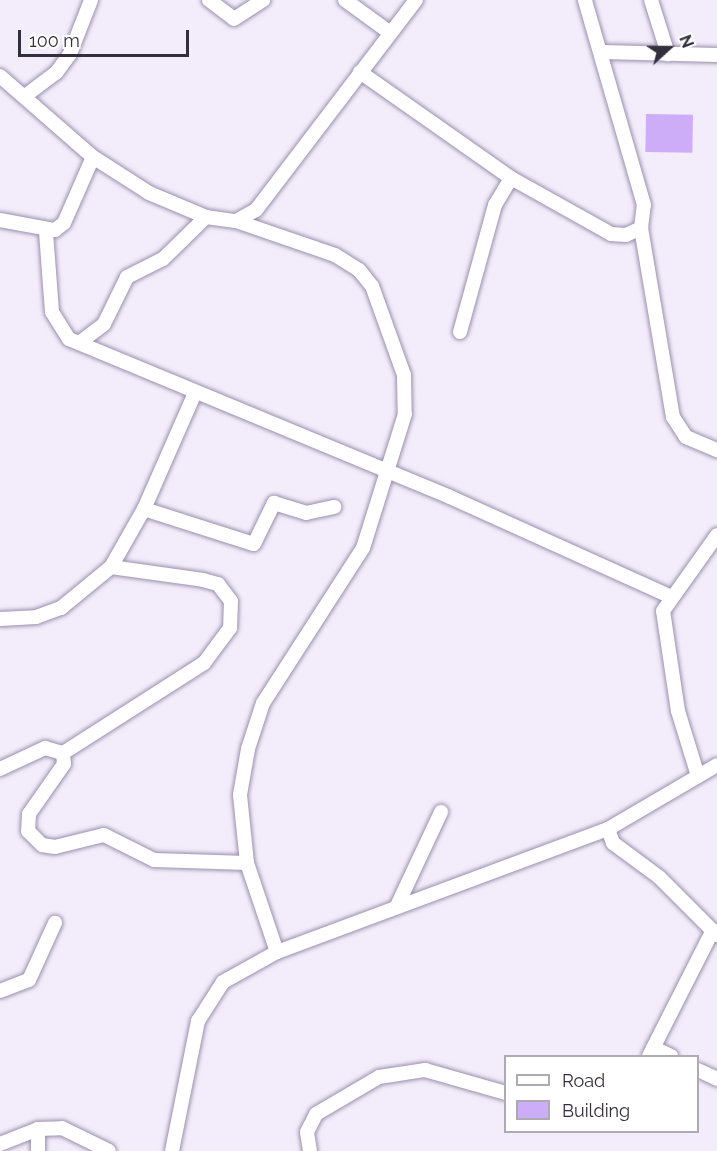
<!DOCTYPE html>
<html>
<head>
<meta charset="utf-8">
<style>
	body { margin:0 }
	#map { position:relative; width:717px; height:1151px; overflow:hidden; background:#f3edfb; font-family:Raleway,sans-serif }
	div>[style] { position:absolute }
	.building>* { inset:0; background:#ceadf8; transform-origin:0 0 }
	.roads { filter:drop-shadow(0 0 2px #9b8fad) drop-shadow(0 0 2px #9b8fad) }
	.minor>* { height:14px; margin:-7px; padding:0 7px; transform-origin:7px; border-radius:7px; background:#fff }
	span { translate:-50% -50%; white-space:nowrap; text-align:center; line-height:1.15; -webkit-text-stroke:6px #fff; paint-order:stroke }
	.legend { position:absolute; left:504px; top:1055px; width:195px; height:78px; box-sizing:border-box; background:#fff; border:2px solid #adabb1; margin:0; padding:8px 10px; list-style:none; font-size:18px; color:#332e3b }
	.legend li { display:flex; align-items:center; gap:12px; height:30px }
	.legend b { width:30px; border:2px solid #adabb1 }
	.north { position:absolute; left:639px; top:18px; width:60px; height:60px; -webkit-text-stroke:4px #fff; paint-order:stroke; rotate:69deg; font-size:16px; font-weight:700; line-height:24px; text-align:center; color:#332e3b }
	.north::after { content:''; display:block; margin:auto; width:21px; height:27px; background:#332e3b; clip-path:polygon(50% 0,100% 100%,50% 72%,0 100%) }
	.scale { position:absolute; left:18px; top:30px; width:171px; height:27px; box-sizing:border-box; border:3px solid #332e3b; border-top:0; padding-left:8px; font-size:18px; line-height:21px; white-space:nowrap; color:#332e3b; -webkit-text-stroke:4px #fff; paint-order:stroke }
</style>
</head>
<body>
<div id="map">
	<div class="building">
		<div style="left:646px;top:114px;width:47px;height:38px;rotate:1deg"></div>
	</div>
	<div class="roads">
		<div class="minor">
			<div style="left:209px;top:0;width:31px;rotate:37deg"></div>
			<div style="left:234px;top:19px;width:35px;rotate:-33deg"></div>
			<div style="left:345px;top:0;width:54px;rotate:36deg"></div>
			<div style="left:651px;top:0;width:57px;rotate:72.5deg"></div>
			<div style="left:603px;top:52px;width:114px;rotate:1.5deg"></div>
			<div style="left:360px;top:72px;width:184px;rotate:35.1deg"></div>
			<div style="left:511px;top:178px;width:115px;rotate:29.2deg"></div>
			<div style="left:611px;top:234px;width:15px;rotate:4deg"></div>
			<div style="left:626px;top:235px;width:17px;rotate:-25deg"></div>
			<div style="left:641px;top:228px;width:23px;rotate:-83deg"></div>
			<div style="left:644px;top:205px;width:213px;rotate:-106.1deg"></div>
			<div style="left:0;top:76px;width:123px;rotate:41.1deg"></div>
			<div style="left:93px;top:157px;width:67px;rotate:32.7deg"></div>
			<div style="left:149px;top:193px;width:62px;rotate:22.8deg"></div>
			<div style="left:206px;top:217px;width:30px;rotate:8deg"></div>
			<div style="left:236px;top:221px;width:23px;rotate:-29deg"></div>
			<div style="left:256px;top:210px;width:264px;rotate:-52.7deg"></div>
			<div style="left:25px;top:96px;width:39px;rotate:-37deg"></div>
			<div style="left:56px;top:73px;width:24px;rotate:-54deg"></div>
			<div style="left:70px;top:54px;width:58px;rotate:-68.7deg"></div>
			<div style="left:0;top:220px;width:56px;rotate:10.3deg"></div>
			<div style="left:55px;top:230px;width:11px;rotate:-38deg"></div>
			<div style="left:64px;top:223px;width:72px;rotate:-66.3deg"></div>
			<div style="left:236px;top:221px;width:105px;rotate:19deg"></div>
			<div style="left:335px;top:255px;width:28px;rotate:32deg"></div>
			<div style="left:359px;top:270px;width:21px;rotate:51deg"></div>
			<div style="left:372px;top:286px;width:95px;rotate:70.2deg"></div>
			<div style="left:404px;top:375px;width:39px;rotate:89deg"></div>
			<div style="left:405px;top:414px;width:140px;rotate:107.4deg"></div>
			<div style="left:363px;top:548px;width:184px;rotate:122.8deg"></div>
			<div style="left:263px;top:703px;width:48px;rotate:108.1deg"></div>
			<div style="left:248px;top:749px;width:47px;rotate:99.9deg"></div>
			<div style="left:240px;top:795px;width:68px;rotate:84.1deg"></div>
			<div style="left:247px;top:863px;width:94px;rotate:71.4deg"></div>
			<div style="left:641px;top:228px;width:192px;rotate:80.4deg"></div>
			<div style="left:673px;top:417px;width:24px;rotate:57deg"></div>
			<div style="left:686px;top:437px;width:34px;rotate:23deg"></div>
			<div style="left:46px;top:232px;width:80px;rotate:85.7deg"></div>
			<div style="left:52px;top:312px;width:32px;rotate:58deg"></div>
			<div style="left:69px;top:339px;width:412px;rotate:22.5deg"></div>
			<div style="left:450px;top:497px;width:240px;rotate:24.3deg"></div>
			<div style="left:460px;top:332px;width:132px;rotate:-74.6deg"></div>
			<div style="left:495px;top:205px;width:31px;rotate:-59deg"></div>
			<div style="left:79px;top:343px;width:31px;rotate:-37deg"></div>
			<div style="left:104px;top:324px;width:52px;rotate:-63.9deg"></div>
			<div style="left:127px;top:277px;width:40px;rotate:-26.6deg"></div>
			<div style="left:163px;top:259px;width:60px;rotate:-44.3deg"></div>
			<div style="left:144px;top:509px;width:127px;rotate:-66.3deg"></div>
			<div style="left:111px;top:567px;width:67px;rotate:-60.4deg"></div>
			<div style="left:144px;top:509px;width:115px;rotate:17.7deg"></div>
			<div style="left:254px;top:544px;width:46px;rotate:-64deg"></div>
			<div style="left:274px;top:503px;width:34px;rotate:17deg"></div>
			<div style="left:306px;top:513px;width:29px;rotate:-12deg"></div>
			<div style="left:0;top:619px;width:36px;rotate:-3deg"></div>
			<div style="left:36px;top:617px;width:27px;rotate:-20deg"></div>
			<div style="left:61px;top:608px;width:65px;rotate:-39.4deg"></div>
			<div style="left:111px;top:567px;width:93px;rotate:8deg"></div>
			<div style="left:203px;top:580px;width:16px;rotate:15deg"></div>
			<div style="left:218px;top:584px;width:21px;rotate:53deg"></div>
			<div style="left:231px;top:601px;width:27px;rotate:92deg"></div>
			<div style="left:230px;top:628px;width:44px;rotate:126.6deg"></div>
			<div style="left:204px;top:663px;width:167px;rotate:147.4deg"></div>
			<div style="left:0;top:769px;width:50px;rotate:-25deg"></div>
			<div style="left:45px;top:748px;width:19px;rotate:16deg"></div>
			<div style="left:63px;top:753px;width:11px;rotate:85deg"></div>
			<div style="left:64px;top:764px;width:61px;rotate:125deg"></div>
			<div style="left:29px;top:814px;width:17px;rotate:93deg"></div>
			<div style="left:28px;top:831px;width:20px;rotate:45deg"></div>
			<div style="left:42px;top:845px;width:13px;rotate:9deg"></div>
			<div style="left:55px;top:847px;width:50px;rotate:-13.8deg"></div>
			<div style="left:104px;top:835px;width:56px;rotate:26.6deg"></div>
			<div style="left:154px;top:860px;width:93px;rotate:1.8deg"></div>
			<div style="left:698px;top:776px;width:68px;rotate:-107.1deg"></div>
			<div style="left:678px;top:711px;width:101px;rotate:-98.5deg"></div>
			<div style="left:663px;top:611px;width:93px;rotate:-54.6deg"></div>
			<div style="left:608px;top:829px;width:15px;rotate:70deg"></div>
			<div style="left:613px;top:843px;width:57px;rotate:36.5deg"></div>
			<div style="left:659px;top:877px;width:82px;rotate:45deg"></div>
			<div style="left:397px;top:906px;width:104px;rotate:-64.9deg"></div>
			<div style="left:0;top:991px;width:31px;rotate:-21deg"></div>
			<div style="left:29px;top:980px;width:63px;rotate:-65.5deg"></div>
			<div style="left:654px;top:1048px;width:19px;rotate:25deg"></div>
			<div style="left:649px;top:1056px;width:141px;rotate:-63.1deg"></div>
			<div style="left:698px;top:1070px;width:21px;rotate:25deg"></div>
			<div style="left:38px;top:1129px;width:22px;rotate:90deg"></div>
			<div style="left:0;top:1144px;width:41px;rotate:-21.5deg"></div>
			<div style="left:38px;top:1129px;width:24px;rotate:-2deg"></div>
			<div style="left:62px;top:1128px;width:52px;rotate:26.1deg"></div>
			<div style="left:172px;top:1151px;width:133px;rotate:-78.7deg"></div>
			<div style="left:198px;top:1021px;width:46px;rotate:-57.3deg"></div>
			<div style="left:223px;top:982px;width:62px;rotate:-29.1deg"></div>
			<div style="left:277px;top:952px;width:353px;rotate:-20.4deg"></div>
			<div style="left:608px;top:829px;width:126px;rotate:-30.4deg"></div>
			<div style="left:310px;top:1151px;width:19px;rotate:-99deg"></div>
			<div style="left:307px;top:1132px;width:20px;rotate:-63deg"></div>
			<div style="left:316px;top:1114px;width:73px;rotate:-30.4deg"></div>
			<div style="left:379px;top:1077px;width:47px;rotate:-8.7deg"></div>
			<div style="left:425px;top:1070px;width:84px;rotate:15.9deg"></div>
		</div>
	</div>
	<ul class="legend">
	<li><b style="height:8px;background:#fff"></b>Road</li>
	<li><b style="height:16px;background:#ceadf8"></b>Building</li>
	</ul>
	<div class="north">N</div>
	<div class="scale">100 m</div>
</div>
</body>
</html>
